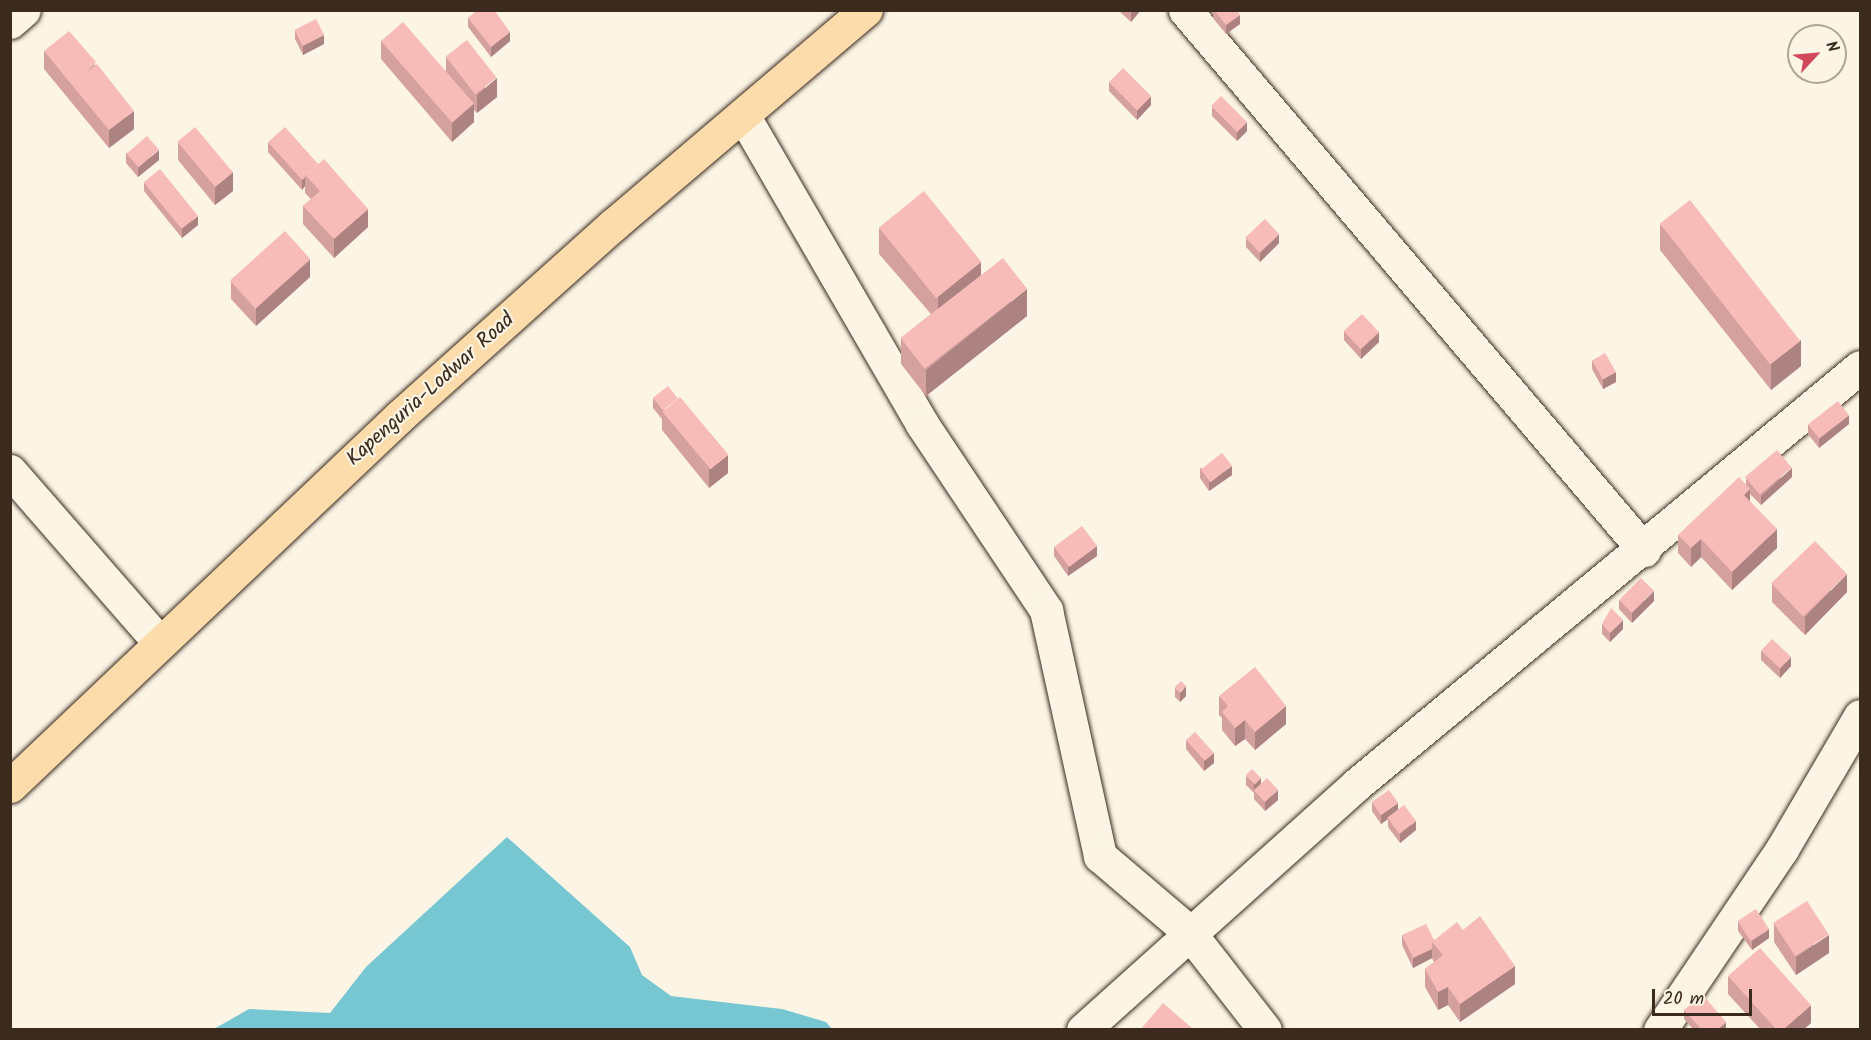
<!DOCTYPE html>
<html>
<head>
<meta charset="utf-8">
<style>
	body { margin:0 }
	#map { position:relative; width:1871px; height:1040px; overflow:hidden; background:#fcf5e5; font-family:Kalam,sans-serif }
	div>[style] { position:absolute }
	.water>* { inset:0; background:#77c7d3 }
	.roads { filter:drop-shadow(0 0 2px #3b2a1e) drop-shadow(0 0 2px #3b2a1e) }
	.minor>* { height:33px; margin:-16.5px; padding:0 16.5px; transform-origin:16.5px; border-radius:16.5px; background:#fcf5e5 }
	.highway>* { height:33px; margin:-16.5px; padding:0 16.5px; transform-origin:16.5px; border-radius:16.5px; background:#fddcac }
	.wall>* { inset:0; background:#d4a19e }
	.shaded-wall>* { inset:0; background:#ad8381 }
	.building>* { inset:0; background:#f7bbb8; transform-origin:0 0 }
	span { translate:-50% -50%; white-space:nowrap; text-align:center; line-height:1.15; -webkit-text-stroke:4.5px #fcf5e5; paint-order:stroke }
	.street-label { font-size:21px; color:#3b2a1e }
	.frame { position:absolute; inset:0; border:12px solid #3b2a1e; pointer-events:none }
	.north { position:absolute; left:1787px; top:24px; width:60px; height:60px; box-sizing:border-box; background:#fcf5e5; border:2px solid #afa495; border-radius:50%; rotate:64deg; font-size:16px; font-weight:700; line-height:24px; text-align:center; color:#3b2a1e }
	.north::after { content:''; display:block; margin:auto; width:21px; height:27px; background:#d1495b; clip-path:polygon(50% 0,100% 100%,50% 72%,0 100%) }
	.scale { position:absolute; left:1652px; top:989px; width:100px; height:27px; box-sizing:border-box; border:3px solid #3b2a1e; border-top:0; padding-left:8px; font-size:18px; line-height:21px; white-space:nowrap; color:#3b2a1e; -webkit-text-stroke:4px #fcf5e5; paint-order:stroke }
</style>
</head>
<body>
<div id="map">
	<div class="water">
		<div style="clip-path:polygon(507px 837px,630px 947px,642px 975px,671px 996px,782px 1009px,826px 1022px,832px 1029px,214px 1029px,249px 1009px,330px 1013px,366px 967px)"></div>
	</div>
	<div class="roads">
		<div class="minor">
			<div style="left:1185px;top:10px;width:709px;rotate:49.64deg"></div>
			<div style="left:10px;top:22px;width:18px;rotate:-41deg"></div>
			<div style="left:743px;top:115px;width:357px;rotate:59.9deg"></div>
			<div style="left:922px;top:424px;width:224px;rotate:56.3deg"></div>
			<div style="left:1046px;top:610px;width:252px;rotate:77.6deg"></div>
			<div style="left:1100px;top:856px;width:116px;rotate:40.4deg"></div>
			<div style="left:1188px;top:931px;width:125px;rotate:52.1deg"></div>
			<div style="left:10px;top:471px;width:228px;rotate:48.9deg"></div>
			<div style="left:1083px;top:1030px;width:368px;rotate:-41.9deg"></div>
			<div style="left:1357px;top:784px;width:653px;rotate:-39.66deg"></div>
			<div style="left:1660px;top:1030px;width:218px;rotate:-56deg"></div>
			<div style="left:1782px;top:849px;width:154px;rotate:-59.6deg"></div>
		</div>
		<div class="highway">
			<div style="left:10px;top:786px;width:538px;rotate:-43.49deg"></div>
			<div style="left:400px;top:416px;width:286px;rotate:-41.9deg"></div>
			<div style="left:613px;top:225px;width:332px;rotate:-40.4deg"></div>
		</div>
	</div>
	<div class="wall">
		<div style="clip-path:polygon(1118px 10px,1141px 10px,1131px 22px)"></div>
		<div style="clip-path:polygon(1213px 10px,1237px 10px,1240px 24px,1226px 34px,1213px 18px)"></div>
		<div style="clip-path:polygon(468px 18px,510px 41px,491px 57px,468px 27px)"></div>
		<div style="clip-path:polygon(295px 30px,324px 44px,303px 55px,295px 39px)"></div>
		<div style="clip-path:polygon(381px 41px,446px 71px,446px 57px,497px 97px,477px 113px,474px 110px,474px 122px,452px 142px,381px 59px)"></div>
		<div style="clip-path:polygon(44px 51px,96px 65px,134px 129px,109px 148px,44px 69px)"></div>
		<div style="clip-path:polygon(1109px 82px,1151px 105px,1137px 120px,1109px 91px)"></div>
		<div style="clip-path:polygon(1212px 107px,1247px 131px,1237px 141px,1212px 116px)"></div>
		<div style="clip-path:polygon(178px 142px,233px 191px,215px 205px,178px 160px)"></div>
		<div style="clip-path:polygon(268px 142px,368px 227px,334px 258px,303px 224px,303px 206px,311px 199px,305px 193px,305px 186px,302px 190px,268px 152px)"></div>
		<div style="clip-path:polygon(126px 153px,159px 160px,138px 177px,126px 163px)"></div>
		<div style="clip-path:polygon(144px 182px,198px 225px,182px 238px,144px 191px)"></div>
		<div style="clip-path:polygon(1660px 224px,1801px 366px,1771px 390px,1660px 250px)"></div>
		<div style="clip-path:polygon(879px 228px,981px 275px,1027px 316px,926px 396px,901px 364px,901px 338px,931px 314px,879px 254px)"></div>
		<div style="clip-path:polygon(1246px 238px,1279px 243px,1260px 262px,1246px 247px)"></div>
		<div style="clip-path:polygon(310px 277px,256px 326px,231px 299px,231px 281px)"></div>
		<div style="clip-path:polygon(1344px 331px,1379px 342px,1361px 359px,1344px 340px)"></div>
		<div style="clip-path:polygon(1592px 360px,1616px 382px,1603px 389px,1592px 369px)"></div>
		<div style="clip-path:polygon(653px 398px,728px 473px,709px 488px,662px 430px,662px 419px,653px 408px)"></div>
		<div style="clip-path:polygon(1849px 424px,1819px 448px,1808px 434px,1808px 425px)"></div>
		<div style="clip-path:polygon(1200px 468px,1232px 475px,1209px 491px,1200px 478px)"></div>
		<div style="clip-path:polygon(1792px 477px,1761px 505px,1750px 494px,1750px 501px,1777px 548px,1732px 590px,1701px 557px,1691px 567px,1678px 553px,1678px 535px,1746px 484px,1746px 479px)"></div>
		<div style="clip-path:polygon(1054px 547px,1097px 556px,1068px 576px,1054px 556px)"></div>
		<div style="clip-path:polygon(1772px 584px,1847px 592px,1805px 635px,1772px 602px)"></div>
		<div style="clip-path:polygon(1619px 600px,1654px 601px,1632px 623px,1619px 609px)"></div>
		<div style="clip-path:polygon(1602px 624px,1623px 629px,1610px 642px,1602px 634px)"></div>
		<div style="clip-path:polygon(1761px 651px,1791px 666px,1780px 678px,1761px 660px)"></div>
		<div style="clip-path:polygon(1175px 688px,1186px 696px,1180px 702px,1175px 697px)"></div>
		<div style="clip-path:polygon(1219px 696px,1286px 724px,1255px 750px,1245px 739px,1235px 746px,1222px 730px,1222px 718px,1219px 715px)"></div>
		<div style="clip-path:polygon(1186px 740px,1214px 763px,1204px 771px,1186px 749px)"></div>
		<div style="clip-path:polygon(1246px 776px,1261px 784px,1278px 800px,1265px 811px,1254px 799px,1254px 793px,1246px 785px)"></div>
		<div style="clip-path:polygon(1372px 802px,1398px 810px,1416px 830px,1400px 843px,1388px 827px,1388px 819px,1381px 824px,1372px 811px)"></div>
		<div style="clip-path:polygon(1738px 921px,1769px 938px,1752px 950px,1738px 931px)"></div>
		<div style="clip-path:polygon(1774px 924px,1829px 953px,1796px 975px,1774px 942px)"></div>
		<div style="clip-path:polygon(1463px 930px,1515px 984px,1460px 1022px,1448px 1005px,1438px 1010px,1425px 987px,1425px 969px,1434px 962px,1432px 958px,1413px 968px,1402px 945px,1402px 935px,1434px 940px)"></div>
		<div style="clip-path:polygon(1728px 976px,1811px 1023px,1804px 1029px,1760px 1029px,1728px 994px)"></div>
		<div style="clip-path:polygon(1684px 1010px,1726px 1029px,1693px 1029px,1684px 1019px)"></div>
	</div>
	<div class="shaded-wall">
		<div style="clip-path:polygon(1132px 10px,1141px 10px,1131px 22px,1131px 12px)"></div>
		<div style="clip-path:polygon(1240px 15px,1240px 24px,1226px 34px,1226px 25px)"></div>
		<div style="clip-path:polygon(510px 32px,510px 41px,491px 57px,491px 47px)"></div>
		<div style="clip-path:polygon(324px 35px,324px 44px,303px 55px,303px 45px)"></div>
		<div style="clip-path:polygon(497px 78px,497px 97px,477px 113px,477px 95px)"></div>
		<div style="clip-path:polygon(1151px 96px,1151px 105px,1137px 120px,1137px 110px)"></div>
		<div style="clip-path:polygon(474px 104px,474px 122px,452px 142px,452px 123px)"></div>
		<div style="clip-path:polygon(134px 111px,134px 129px,109px 148px,109px 130px)"></div>
		<div style="clip-path:polygon(1247px 122px,1247px 131px,1237px 141px,1237px 132px)"></div>
		<div style="clip-path:polygon(159px 150px,159px 160px,138px 177px,138px 168px)"></div>
		<div style="clip-path:polygon(233px 172px,233px 191px,215px 205px,215px 187px)"></div>
		<div style="clip-path:polygon(305px 177px,305px 186px,302px 190px,302px 180px)"></div>
		<div style="clip-path:polygon(368px 209px,368px 227px,334px 258px,334px 239px)"></div>
		<div style="clip-path:polygon(198px 216px,198px 225px,182px 238px,182px 229px)"></div>
		<div style="clip-path:polygon(1279px 234px,1279px 243px,1260px 262px,1260px 253px)"></div>
		<div style="clip-path:polygon(310px 259px,310px 277px,256px 326px,256px 308px)"></div>
		<div style="clip-path:polygon(981px 262px,981px 288px,938px 322px,938px 296px)"></div>
		<div style="clip-path:polygon(1027px 289px,1027px 316px,926px 396px,926px 370px)"></div>
		<div style="clip-path:polygon(1379px 332px,1379px 342px,1361px 359px,1361px 349px)"></div>
		<div style="clip-path:polygon(1801px 340px,1801px 366px,1771px 390px,1771px 364px)"></div>
		<div style="clip-path:polygon(1616px 372px,1616px 382px,1603px 389px,1603px 379px)"></div>
		<div style="clip-path:polygon(1849px 415px,1849px 424px,1819px 448px,1819px 439px)"></div>
		<div style="clip-path:polygon(728px 455px,728px 473px,709px 488px,709px 470px)"></div>
		<div style="clip-path:polygon(1232px 466px,1232px 475px,1209px 491px,1209px 482px)"></div>
		<div style="clip-path:polygon(1792px 468px,1792px 477px,1761px 505px,1761px 496px)"></div>
		<div style="clip-path:polygon(1750px 489px,1750px 507px,1744px 495px)"></div>
		<div style="clip-path:polygon(1777px 529px,1777px 548px,1732px 590px,1732px 572px)"></div>
		<div style="clip-path:polygon(1701px 539px,1701px 557px,1691px 567px,1691px 548px)"></div>
		<div style="clip-path:polygon(1097px 546px,1097px 556px,1068px 576px,1068px 567px)"></div>
		<div style="clip-path:polygon(1847px 574px,1847px 592px,1805px 635px,1805px 617px)"></div>
		<div style="clip-path:polygon(1654px 591px,1654px 601px,1632px 623px,1632px 613px)"></div>
		<div style="clip-path:polygon(1623px 620px,1623px 629px,1610px 642px,1610px 633px)"></div>
		<div style="clip-path:polygon(1791px 657px,1791px 666px,1780px 678px,1780px 668px)"></div>
		<div style="clip-path:polygon(1186px 686px,1186px 696px,1180px 702px,1180px 693px)"></div>
		<div style="clip-path:polygon(1286px 706px,1286px 724px,1255px 750px,1255px 732px)"></div>
		<div style="clip-path:polygon(1245px 720px,1245px 739px,1235px 746px,1235px 728px)"></div>
		<div style="clip-path:polygon(1214px 753px,1214px 763px,1204px 771px,1204px 761px)"></div>
		<div style="clip-path:polygon(1261px 778px,1261px 787px,1254px 790px,1254px 784px)"></div>
		<div style="clip-path:polygon(1278px 790px,1278px 800px,1265px 811px,1265px 802px)"></div>
		<div style="clip-path:polygon(1398px 803px,1398px 812px,1381px 824px,1381px 815px)"></div>
		<div style="clip-path:polygon(1416px 821px,1416px 830px,1400px 843px,1400px 834px)"></div>
		<div style="clip-path:polygon(1769px 929px,1769px 938px,1752px 950px,1752px 941px)"></div>
		<div style="clip-path:polygon(1829px 935px,1829px 953px,1796px 975px,1796px 957px)"></div>
		<div style="clip-path:polygon(1432px 949px,1432px 958px,1413px 968px,1413px 958px)"></div>
		<div style="clip-path:polygon(1515px 966px,1515px 984px,1460px 1022px,1460px 1004px)"></div>
		<div style="clip-path:polygon(1448px 987px,1448px 1005px,1438px 1010px,1438px 992px)"></div>
		<div style="clip-path:polygon(1811px 1005px,1811px 1023px,1804px 1029px,1784px 1029px)"></div>
		<div style="clip-path:polygon(1726px 1022px,1726px 1029px,1718px 1029px)"></div>
	</div>
	<div class="building">
		<div style="clip-path:polygon(477px 10px,494px 10px,510px 32px,491px 47px,468px 18px)"></div>
		<div style="clip-path:polygon(1214px 10px,1237px 10px,1240px 15px,1226px 25px)"></div>
		<div style="left:316px;top:19px;width:18px;height:24px;rotate:63deg"></div>
		<div style="left:403px;top:22px;width:108px;height:29px;rotate:49deg"></div>
		<div style="clip-path:polygon(69px 31px,96px 62px,87px 72px,97px 64px,134px 111px,109px 130px,44px 51px)"></div>
		<div style="left:467px;top:40px;width:48px;height:27px;rotate:52deg"></div>
		<div style="left:1123px;top:68px;width:40px;height:20px;rotate:45deg"></div>
		<div style="left:1221px;top:96px;width:37px;height:14px;rotate:45deg"></div>
		<div style="left:195px;top:127px;width:59px;height:23px;rotate:50deg"></div>
		<div style="clip-path:polygon(285px 127px,318px 164px,305px 175px,305px 177px,302px 180px,268px 142px)"></div>
		<div style="left:147px;top:136px;width:18px;height:27px;rotate:49deg"></div>
		<div style="clip-path:polygon(324px 159px,368px 209px,334px 239px,303px 206px,320px 191px,305px 175px)"></div>
		<div style="left:160px;top:169px;width:60px;height:21px;rotate:51deg"></div>
		<div style="left:924px;top:191px;width:91px;height:58px;rotate:51deg"></div>
		<div style="left:1690px;top:200px;width:179px;height:38px;rotate:52deg"></div>
		<div style="left:1265px;top:219px;width:21px;height:27px;rotate:47deg"></div>
		<div style="left:285px;top:231px;width:38px;height:74px;rotate:48deg"></div>
		<div style="left:1003px;top:258px;width:39px;height:130px;rotate:52deg"></div>
		<div style="left:1362px;top:314px;width:25px;height:25px;rotate:47deg"></div>
		<div style="left:1605px;top:353px;width:22px;height:15px;rotate:60deg"></div>
		<div style="left:668px;top:386px;width:16px;height:19px;rotate:52deg"></div>
		<div style="left:680px;top:397px;width:75px;height:23px;rotate:50deg"></div>
		<div style="left:1838px;top:401px;width:18px;height:38px;rotate:52deg"></div>
		<div style="left:1777px;top:450px;width:23px;height:42px;rotate:50deg"></div>
		<div style="left:1222px;top:453px;width:16px;height:27px;rotate:52deg"></div>
		<div style="clip-path:polygon(1739px 477px,1750px 489px,1744px 495px,1777px 529px,1732px 572px,1701px 539px,1691px 548px,1678px 535px)"></div>
		<div style="left:1082px;top:526px;width:25px;height:35px;rotate:53deg"></div>
		<div style="left:1815px;top:541px;width:46px;height:61px;rotate:46deg"></div>
		<div style="left:1641px;top:578px;width:18px;height:31px;rotate:45deg"></div>
		<div style="clip-path:polygon(1611px 608px,1623px 620px,1610px 633px,1602px 624px)"></div>
		<div style="left:1772px;top:639px;width:26px;height:16px;rotate:43deg"></div>
		<div style="clip-path:polygon(1255px 667px,1286px 706px,1255px 732px,1245px 720px,1235px 728px,1222px 712px,1228px 706px,1219px 696px)"></div>
		<div style="left:1181px;top:681px;width:7px;height:9px;rotate:45deg"></div>
		<div style="left:1195px;top:732px;width:28px;height:12px;rotate:48deg"></div>
		<div style="left:1252px;top:769px;width:13px;height:9px;rotate:45deg"></div>
		<div style="left:1267px;top:778px;width:16px;height:18px;rotate:47deg"></div>
		<div style="left:1389px;top:790px;width:16px;height:21px;rotate:55deg"></div>
		<div style="left:1404px;top:805px;width:20px;height:21px;rotate:53deg"></div>
		<div style="left:1807px;top:901px;width:40px;height:40px;rotate:57deg"></div>
		<div style="left:1756px;top:909px;width:24px;height:22px;rotate:57deg"></div>
		<div style="clip-path:polygon(1480px 916px,1515px 966px,1460px 1004px,1448px 987px,1438px 992px,1425px 969px,1443px 955px,1432px 942px,1457px 922px,1463px 930px)"></div>
		<div style="clip-path:polygon(1426px 924px,1434px 940px,1432px 942px,1432px 949px,1413px 958px,1402px 935px)"></div>
		<div style="clip-path:polygon(1760px 948px,1811px 1005px,1784px 1029px,1776px 1029px,1728px 976px)"></div>
		<div style="clip-path:polygon(1702px 994px,1726px 1022px,1718px 1029px,1701px 1029px,1684px 1010px)"></div>
		<div style="clip-path:polygon(1163px 1003px,1193px 1029px,1141px 1029px)"></div>
	</div>
	<div class="street-label">
		<span style="left:431px;top:390px;rotate:-42deg">Kapenguria-Lodwar Road</span>
	</div>
	<div class="frame"></div>
	<div class="north">N</div>
	<div class="scale">20 m</div>
</div>
</body>
</html>
